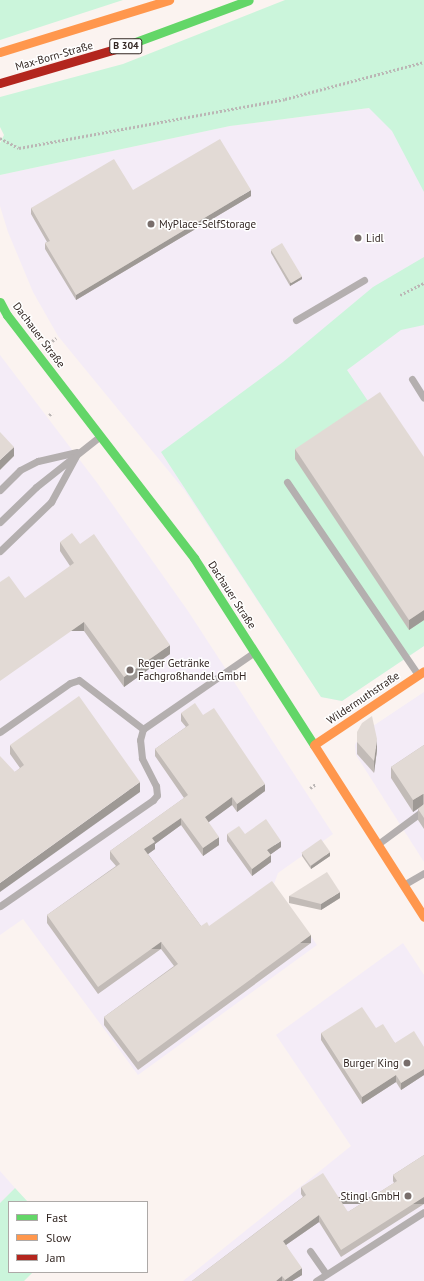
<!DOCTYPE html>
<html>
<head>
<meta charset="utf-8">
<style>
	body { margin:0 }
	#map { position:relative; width:424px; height:1281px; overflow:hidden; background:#fbf3f0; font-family:"PT Sans",sans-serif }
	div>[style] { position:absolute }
	.commercial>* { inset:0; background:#f4ecf7 }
	.green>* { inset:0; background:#cbf5db }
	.path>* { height:2.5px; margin-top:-1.25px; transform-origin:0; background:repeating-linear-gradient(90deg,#bbb6b5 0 2px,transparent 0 4px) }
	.lane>* { height:7px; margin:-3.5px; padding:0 3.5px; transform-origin:3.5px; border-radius:3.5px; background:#b4afaf }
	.fast>* { height:9px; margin:-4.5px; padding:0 4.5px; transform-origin:4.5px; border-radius:4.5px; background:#63d668 }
	.slow>* { height:9px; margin:-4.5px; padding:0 4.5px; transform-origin:4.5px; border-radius:4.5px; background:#ff974d }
	.jam>* { height:9px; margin:-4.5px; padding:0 4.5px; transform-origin:4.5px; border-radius:4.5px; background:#b3261e }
	.wall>* { inset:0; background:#c2bbb7 }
	.shaded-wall>* { inset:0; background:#9e9995; transform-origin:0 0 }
	.building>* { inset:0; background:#e2dad5; transform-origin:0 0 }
	.dots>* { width:11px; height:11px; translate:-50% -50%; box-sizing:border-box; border:2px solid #fff; border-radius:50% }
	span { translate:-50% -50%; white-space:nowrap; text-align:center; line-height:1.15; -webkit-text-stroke:3px #fff; paint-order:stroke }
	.shield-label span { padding:1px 3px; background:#fff; border:1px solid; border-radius:3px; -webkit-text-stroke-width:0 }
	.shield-label { font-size:10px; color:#332723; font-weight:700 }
	.street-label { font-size:11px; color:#332723 }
	.poi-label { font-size:11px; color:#332723 }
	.left { translate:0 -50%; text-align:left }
	.right { translate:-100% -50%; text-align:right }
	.legend { position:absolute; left:8px; top:1201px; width:140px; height:72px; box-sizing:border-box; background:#fff; border:1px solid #ada9a7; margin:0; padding:5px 7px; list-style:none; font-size:12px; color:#332723 }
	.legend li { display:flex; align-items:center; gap:8px; height:20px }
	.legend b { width:20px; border:1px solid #ada9a7 }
</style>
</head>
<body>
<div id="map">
	<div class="commercial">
		<div style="clip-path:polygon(370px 108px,424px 112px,424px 646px,342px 701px,321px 697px,185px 491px,58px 336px,33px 292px,8px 232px,0 206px,0 175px,230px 126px)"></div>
		<div style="clip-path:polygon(0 355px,98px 484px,188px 611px,333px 834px,278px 873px,274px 884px,317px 945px,138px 1075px,23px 919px,0 935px)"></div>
		<div style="clip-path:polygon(424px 692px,424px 862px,356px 755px,355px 745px,361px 734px)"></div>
		<div style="clip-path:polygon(403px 943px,424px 975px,424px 1281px,183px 1281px,351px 1146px,276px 1035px)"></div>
		<div style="clip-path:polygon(0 1171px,15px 1188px,0 1203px)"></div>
	</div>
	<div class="green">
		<div style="clip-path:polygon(0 0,123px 0,0 40px)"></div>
		<div style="clip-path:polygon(285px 0,424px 0,424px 192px,392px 131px,369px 108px,230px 126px,0 175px,0 143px,4px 135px,0 127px,0 97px,123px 64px)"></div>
		<div style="clip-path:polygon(424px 257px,424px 325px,401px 330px,347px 370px,372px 407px,424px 620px,424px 646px,342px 701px,321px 697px,161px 452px,283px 362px,373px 287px)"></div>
		<div style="clip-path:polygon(15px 1188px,28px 1202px,9px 1202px,9px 1272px,33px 1272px,24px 1281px,0 1281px,0 1203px)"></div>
	</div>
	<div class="path">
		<div style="left:0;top:138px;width:21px;rotate:28deg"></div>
		<div style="left:19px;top:148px;width:270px;rotate:-10.4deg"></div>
		<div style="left:285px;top:99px;width:144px;rotate:-14.9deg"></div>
		<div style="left:400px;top:295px;width:27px;rotate:-27deg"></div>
		<div style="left:52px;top:341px;width:5px;rotate:-37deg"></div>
		<div style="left:49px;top:415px;width:4px;rotate:-34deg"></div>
		<div style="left:310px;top:788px;width:7px;rotate:-34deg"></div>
	</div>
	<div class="lane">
		<div style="left:296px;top:320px;width:79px;rotate:-30.5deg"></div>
		<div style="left:412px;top:379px;width:22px;rotate:58deg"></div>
		<div style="left:287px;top:482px;width:231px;rotate:55.8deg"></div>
		<div style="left:0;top:490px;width:28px;rotate:-45deg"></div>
		<div style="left:20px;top:470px;width:20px;rotate:-27deg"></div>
		<div style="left:38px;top:461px;width:40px;rotate:-13deg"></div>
		<div style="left:0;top:522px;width:50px;rotate:-44.2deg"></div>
		<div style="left:36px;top:487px;width:80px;rotate:-38.4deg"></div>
		<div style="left:0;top:551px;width:71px;rotate:-43.9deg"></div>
		<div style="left:51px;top:502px;width:52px;rotate:-61.5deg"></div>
		<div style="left:0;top:732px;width:85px;rotate:-35deg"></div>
		<div style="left:70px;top:683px;width:9px;rotate:-18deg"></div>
		<div style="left:79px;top:680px;width:81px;rotate:37.4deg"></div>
		<div style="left:143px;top:729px;width:134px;rotate:-34.6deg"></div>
		<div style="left:378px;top:844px;width:57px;rotate:-36.5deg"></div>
		<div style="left:405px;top:884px;width:22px;rotate:-30deg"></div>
		<div style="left:0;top:906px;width:186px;rotate:-34.7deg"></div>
		<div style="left:153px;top:800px;width:6px;rotate:-51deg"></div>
		<div style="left:157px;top:795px;width:9px;rotate:-96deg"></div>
		<div style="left:156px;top:786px;width:31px;rotate:-117deg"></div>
		<div style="left:142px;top:758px;width:18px;rotate:-96deg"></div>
		<div style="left:140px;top:740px;width:11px;rotate:-75deg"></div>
		<div style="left:310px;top:1251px;width:28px;rotate:55deg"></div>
		<div style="left:316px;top:1281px;width:128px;rotate:-32.6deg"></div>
	</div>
	<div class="fast">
		<div style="left:122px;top:47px;width:135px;rotate:-20.3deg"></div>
		<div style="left:0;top:302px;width:15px;rotate:62deg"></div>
		<div style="left:7px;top:315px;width:307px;rotate:52.4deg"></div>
		<div style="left:194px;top:558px;width:222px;rotate:57.3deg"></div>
	</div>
	<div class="slow">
		<div style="left:0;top:52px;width:177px;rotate:-17.1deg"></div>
		<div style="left:315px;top:744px;width:131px;rotate:-33.8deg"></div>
		<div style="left:314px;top:745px;width:204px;rotate:57.4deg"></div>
	</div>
	<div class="jam">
		<div style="left:0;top:83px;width:127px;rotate:-16.4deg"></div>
	</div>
	<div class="wall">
		<div style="clip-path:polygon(133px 190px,251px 196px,76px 300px,45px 249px,45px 243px,47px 242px,31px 214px,31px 208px)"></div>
		<div style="clip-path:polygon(271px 250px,302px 279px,290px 286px,271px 253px)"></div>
		<div style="clip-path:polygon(295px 449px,424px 457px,424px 620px,409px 630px,295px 459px)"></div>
		<div style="clip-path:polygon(60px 542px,80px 544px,170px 654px,124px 687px,84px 631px,70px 566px,60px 551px)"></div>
		<div style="clip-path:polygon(181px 713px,203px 715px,265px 791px,237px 812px,232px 805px,208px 822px,219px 845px,203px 856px,181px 825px,155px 844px,155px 849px,148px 854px,201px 926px,209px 926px,311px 943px,138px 1070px,104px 1025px,104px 1017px,174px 966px,161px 949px,98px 994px,47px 923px,47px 915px,116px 866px,110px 859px,110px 851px,184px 798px,155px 756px,155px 749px,186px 727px,181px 721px)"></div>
		<div style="clip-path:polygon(357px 732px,377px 750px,374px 773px,357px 754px)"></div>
		<div style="clip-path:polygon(10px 745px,140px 792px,15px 772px,20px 768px,10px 754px)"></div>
		<div style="clip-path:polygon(424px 745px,424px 829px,418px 820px,418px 809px,422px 806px,413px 812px,391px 778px,391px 767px)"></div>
		<div style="clip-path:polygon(227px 834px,245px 834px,281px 847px,271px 854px,271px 862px,252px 876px,227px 841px)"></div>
		<div style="clip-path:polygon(302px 853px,330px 856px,311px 869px,302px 856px)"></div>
		<div style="clip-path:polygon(289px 896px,340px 898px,321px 910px,289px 903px)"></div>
		<div style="clip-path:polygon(376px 1028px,395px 1043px,424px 1047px,424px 1075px,401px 1090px,396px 1082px,362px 1104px,321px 1040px,321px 1033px)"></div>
		<div style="clip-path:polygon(424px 1155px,424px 1204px,341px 1257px,319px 1222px,286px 1245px,302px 1275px,292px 1281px,192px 1281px,303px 1197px,301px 1194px,301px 1187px,348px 1212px,394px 1183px,393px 1181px,393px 1175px)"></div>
	</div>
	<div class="shaded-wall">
		<div style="clip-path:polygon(251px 190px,251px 196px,76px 300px,76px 295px)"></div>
		<div style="clip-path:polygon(302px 276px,302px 279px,290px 286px,290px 283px)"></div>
		<div style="clip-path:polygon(14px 447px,14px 456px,0 470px,0 460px)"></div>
		<div style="clip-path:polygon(424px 610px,424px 620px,409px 630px,409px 620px)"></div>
		<div style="left:84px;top:622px;width:9px;height:103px;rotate:90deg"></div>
		<div style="clip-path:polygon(170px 645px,170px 654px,124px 687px,124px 677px)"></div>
		<div style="clip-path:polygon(377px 739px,377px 750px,374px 773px,374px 761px)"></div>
		<div style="clip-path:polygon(140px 782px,140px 792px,0 892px,0 883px)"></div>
		<div style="clip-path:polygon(265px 784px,265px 791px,237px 812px,237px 804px)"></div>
		<div style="clip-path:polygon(423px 794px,423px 805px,413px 812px,413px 800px)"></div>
		<div style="clip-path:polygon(232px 797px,232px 805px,205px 825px,205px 817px)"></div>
		<div style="clip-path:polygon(181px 818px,181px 825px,155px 844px,155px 849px,144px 857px,144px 849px,152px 838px)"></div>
		<div style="clip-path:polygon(219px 837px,219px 845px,203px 856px,203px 848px)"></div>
		<div style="clip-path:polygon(281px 841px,281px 847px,267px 857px,267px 850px)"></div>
		<div style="clip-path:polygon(330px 852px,330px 856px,311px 869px,311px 866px)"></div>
		<div style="clip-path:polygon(271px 855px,271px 862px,252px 876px,252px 869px)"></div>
		<div style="clip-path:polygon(340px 892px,340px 898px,321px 910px,321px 904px)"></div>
		<div style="left:311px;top:935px;width:8px;height:215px;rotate:90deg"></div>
		<div style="left:161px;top:942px;width:7px;height:77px;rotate:90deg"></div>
		<div style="clip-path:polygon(424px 1069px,424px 1075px,401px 1090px,401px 1083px)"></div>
		<div style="clip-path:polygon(396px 1075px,396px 1082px,362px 1104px,362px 1097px)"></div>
		<div style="left:424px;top:1197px;width:7px;height:98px;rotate:90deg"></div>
		<div style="clip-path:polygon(319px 1215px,319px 1222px,283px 1247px,283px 1241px)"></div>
		<div style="clip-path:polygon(302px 1268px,302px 1275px,292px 1281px,285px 1281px,285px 1280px)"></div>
		<div style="clip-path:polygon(282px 1276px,282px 1281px,276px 1281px)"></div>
	</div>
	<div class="building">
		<div style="clip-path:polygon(220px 139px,251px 190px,76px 295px,45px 243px,50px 241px,31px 208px,114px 159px,133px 190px)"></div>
		<div style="left:282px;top:243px;width:39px;height:13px;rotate:59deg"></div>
		<div style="clip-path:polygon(380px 392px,424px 457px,424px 610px,409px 620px,295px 449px)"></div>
		<div style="clip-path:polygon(0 432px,14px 447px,0 460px)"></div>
		<div style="clip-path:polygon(72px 533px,80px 544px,94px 534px,170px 645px,124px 677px,84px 622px,0 681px,0 582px,9px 576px,25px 598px,74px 563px,60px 542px)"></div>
		<div style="clip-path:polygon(79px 696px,140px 782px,0 883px,0 756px,15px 772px,24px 765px,10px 745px)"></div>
		<div style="clip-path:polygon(195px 703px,203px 715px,214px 708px,265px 784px,237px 804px,232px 797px,205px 817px,219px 837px,203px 848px,181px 818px,152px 838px,155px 842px,144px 849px,201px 926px,207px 922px,209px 926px,272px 881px,311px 935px,138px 1062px,104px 1017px,178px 964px,161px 942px,98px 987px,47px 915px,120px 864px,110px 851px,188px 795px,155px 749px,189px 725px,181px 713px)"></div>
		<div style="clip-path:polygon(372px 716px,377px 739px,374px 761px,357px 742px,357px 732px,362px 723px)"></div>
		<div style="clip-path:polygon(424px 745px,424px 794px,423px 794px,413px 800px,391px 767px)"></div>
		<div style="clip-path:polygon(424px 804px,424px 818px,418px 809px)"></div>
		<div style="clip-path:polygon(266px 819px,281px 841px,267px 850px,271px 855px,252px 869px,227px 834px,239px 826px,245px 834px)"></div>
		<div style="left:321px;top:839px;width:16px;height:24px;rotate:55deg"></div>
		<div style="clip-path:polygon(327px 872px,340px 892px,321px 904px,289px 896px)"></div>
		<div style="clip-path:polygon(362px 1007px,376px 1028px,383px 1024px,395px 1043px,414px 1031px,424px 1047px,424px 1069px,401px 1083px,396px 1075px,362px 1097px,321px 1033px)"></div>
		<div style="clip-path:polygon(424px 1155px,424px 1197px,341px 1250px,319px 1215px,283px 1241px,302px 1268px,285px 1280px,282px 1276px,276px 1281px,192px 1281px,306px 1195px,301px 1187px,323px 1173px,348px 1212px,397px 1181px,393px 1175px)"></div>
	</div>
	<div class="dots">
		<div style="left:151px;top:224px;background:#796e6b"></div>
		<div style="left:358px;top:238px;background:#796e6b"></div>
		<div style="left:130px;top:670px;background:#796e6b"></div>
		<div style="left:407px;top:1063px;background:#796e6b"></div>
		<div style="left:408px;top:1196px;background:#796e6b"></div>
	</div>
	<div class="shield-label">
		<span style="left:126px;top:46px">B 304</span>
	</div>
	<div class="street-label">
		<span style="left:54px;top:56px;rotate:-16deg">Max-Born-Straße</span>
		<span style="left:39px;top:335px;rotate:53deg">Dachauer Straße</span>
		<span style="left:232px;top:595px;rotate:57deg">Dachauer Straße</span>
		<span style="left:363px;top:698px;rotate:-34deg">Wildermuthstraße</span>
	</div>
	<div class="poi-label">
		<span class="left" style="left:159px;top:224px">MyPlace-SelfStorage</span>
		<span class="left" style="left:366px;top:238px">Lidl</span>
		<span class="left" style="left:138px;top:670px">Reger Getränke<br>Fachgroßhandel GmbH</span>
		<span class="right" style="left:399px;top:1063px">Burger King</span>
		<span class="right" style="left:400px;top:1196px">Stingl GmbH</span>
	</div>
	<ul class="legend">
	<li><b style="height:5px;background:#63d668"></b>Fast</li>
	<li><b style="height:5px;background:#ff974d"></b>Slow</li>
	<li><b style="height:5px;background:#b3261e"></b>Jam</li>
	</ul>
</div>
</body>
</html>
